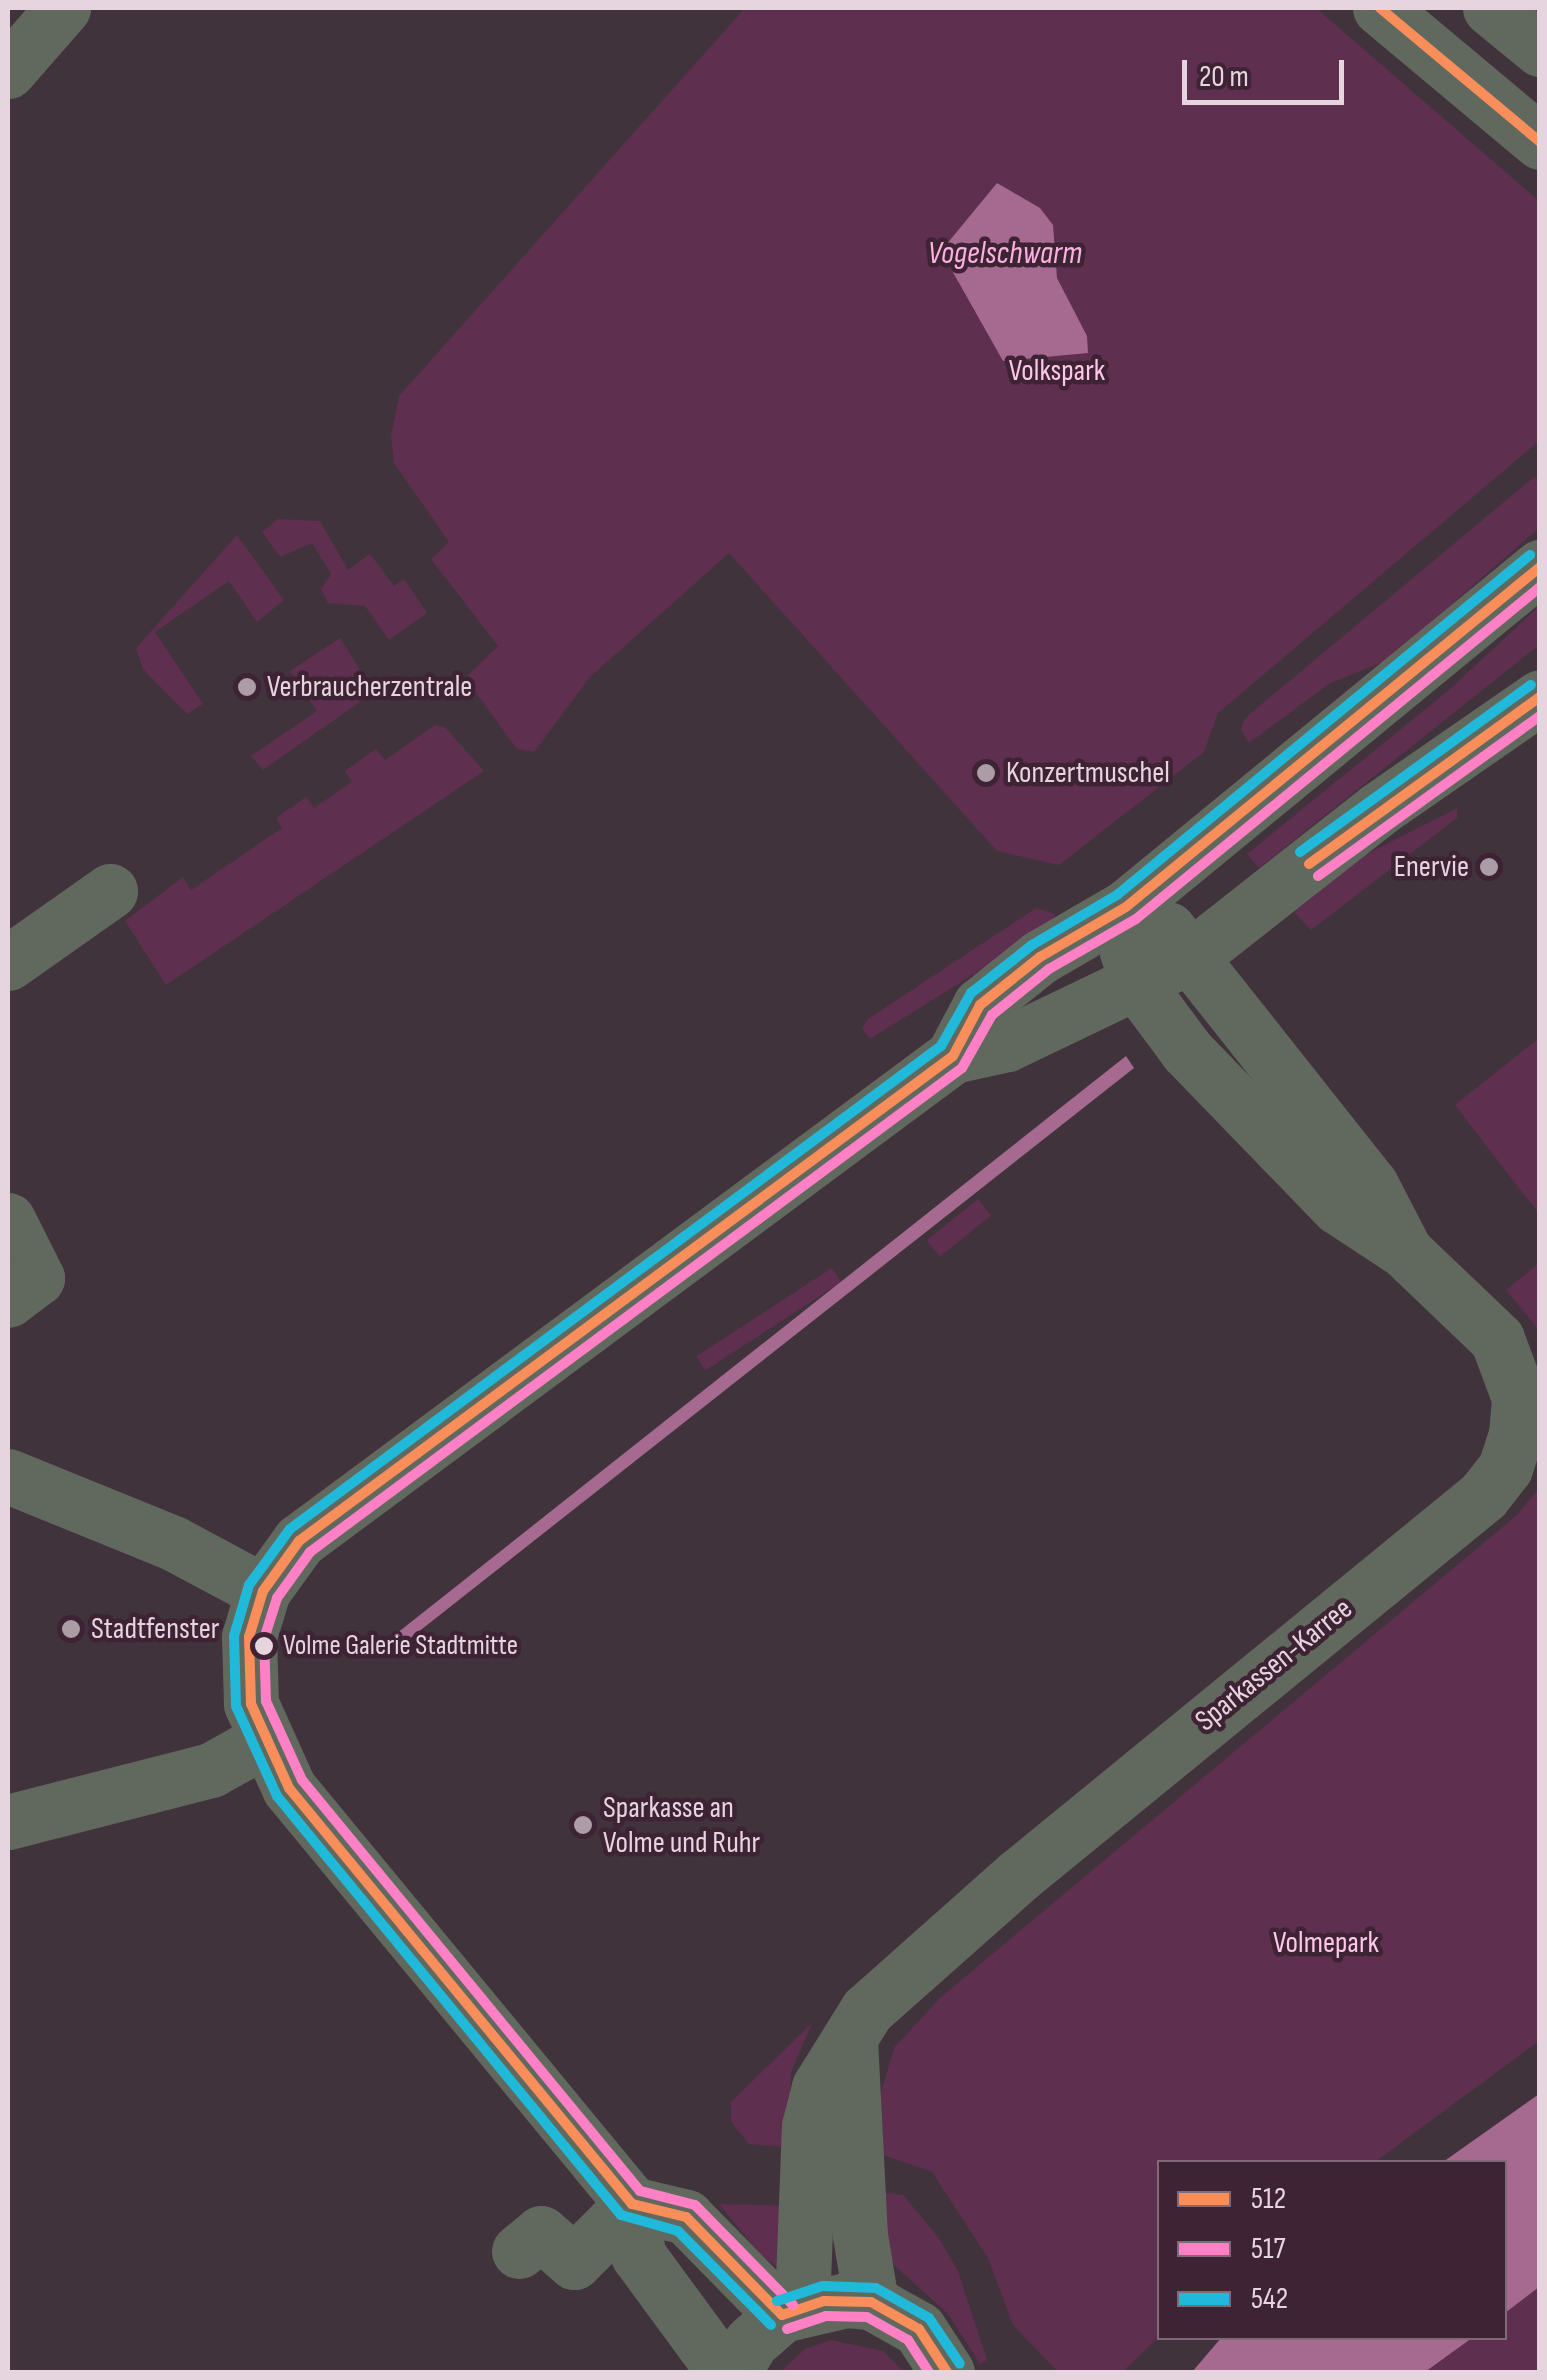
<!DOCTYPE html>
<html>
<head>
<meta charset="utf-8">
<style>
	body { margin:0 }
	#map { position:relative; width:1547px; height:2380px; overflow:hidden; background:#41333c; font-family:"Sofia Sans Condensed",sans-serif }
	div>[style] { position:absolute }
	.green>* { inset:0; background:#5e2f4f; transform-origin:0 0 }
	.water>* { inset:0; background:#a66990 }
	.minor>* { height:55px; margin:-27.5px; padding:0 27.5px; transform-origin:27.5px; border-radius:27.5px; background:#61695f }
	.bus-1>* { height:10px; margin:-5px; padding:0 5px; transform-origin:5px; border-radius:5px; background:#fa8e5a }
	.bus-2>* { height:10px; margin:-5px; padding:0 5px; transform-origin:5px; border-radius:5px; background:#ff80c5 }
	.bus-3>* { height:10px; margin:-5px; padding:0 5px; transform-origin:5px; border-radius:5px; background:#20b9da }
	.dots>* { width:28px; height:28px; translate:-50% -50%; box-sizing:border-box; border:5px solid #3d2333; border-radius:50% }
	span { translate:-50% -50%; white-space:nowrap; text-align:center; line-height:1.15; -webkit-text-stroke:9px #3d2333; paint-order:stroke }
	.bus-label { font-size:28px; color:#e6d5df }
	.left { translate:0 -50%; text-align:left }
	.park-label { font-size:30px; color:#fec6e8 }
	.poi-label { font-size:30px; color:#e6d5df }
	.right { translate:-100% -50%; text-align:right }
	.street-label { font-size:30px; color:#e6d5df }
	.water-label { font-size:32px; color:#fbb1df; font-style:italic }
	.frame { position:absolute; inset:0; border:10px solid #e6d5df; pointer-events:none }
	.legend { position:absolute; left:1157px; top:2160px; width:350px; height:180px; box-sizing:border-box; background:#3d2333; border:2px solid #816a78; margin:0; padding:12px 18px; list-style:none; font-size:30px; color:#e6d5df }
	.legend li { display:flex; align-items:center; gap:20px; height:50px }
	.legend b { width:50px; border:2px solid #816a78 }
	.scale { position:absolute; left:1182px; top:60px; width:162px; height:45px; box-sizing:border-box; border:5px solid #e6d5df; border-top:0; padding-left:12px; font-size:30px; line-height:35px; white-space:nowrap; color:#e6d5df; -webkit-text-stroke:8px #3d2333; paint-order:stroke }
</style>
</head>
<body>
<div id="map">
	<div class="green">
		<div style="clip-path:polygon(745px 8px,1316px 8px,1539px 201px,1539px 441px,1218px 713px,1204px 752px,1059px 865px,997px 851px,729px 553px,590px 677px,534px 752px,517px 749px,465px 678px,498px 646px,431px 559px,449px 542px,394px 463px,391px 436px,399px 396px)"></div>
		<div style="clip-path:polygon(1534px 477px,1539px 479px,1539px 528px,1388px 660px,1330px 683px,1249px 743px,1241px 730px,1245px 718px)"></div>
		<div style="clip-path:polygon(278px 519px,320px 521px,348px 570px,370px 554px,394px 586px,404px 579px,427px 613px,389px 640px,365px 606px,328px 603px,321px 589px,331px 574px,312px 543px,280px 557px,262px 532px)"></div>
		<div style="clip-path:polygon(237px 535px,284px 600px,257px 622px,229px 581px,155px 632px,203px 704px,187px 714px,143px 669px,136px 648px)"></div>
		<div style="clip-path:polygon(1539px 606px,1539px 645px,1259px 868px,1247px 854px,1449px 690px)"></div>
		<div style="clip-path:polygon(340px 638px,374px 692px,263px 770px,251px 756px,317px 711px,290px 671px)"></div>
		<div style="clip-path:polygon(435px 725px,445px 727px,484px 771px,166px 985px,125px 921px,183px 877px,191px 890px,282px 828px,276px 818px,306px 797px,314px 808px,352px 782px,345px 771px,376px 749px,385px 760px)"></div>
		<div style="clip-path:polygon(1457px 808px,1457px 818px,1311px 930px,1294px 912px,1363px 856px)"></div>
		<div style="clip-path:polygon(1036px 908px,1055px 914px,1054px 924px,870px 1039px,862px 1028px,868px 1019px)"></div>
		<div style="clip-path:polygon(1539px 1038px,1539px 1214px,1455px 1105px)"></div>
		<div style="left:978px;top:1199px;width:21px;height:66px;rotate:51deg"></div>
		<div style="clip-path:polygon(1539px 1263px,1539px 1330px,1506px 1290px)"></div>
		<div style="left:832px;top:1268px;width:17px;height:162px;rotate:57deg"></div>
		<div style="clip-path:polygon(1539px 1488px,1539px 2041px,1375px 2162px,1160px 2162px,1159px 2337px,1122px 2372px,1058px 2372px,1013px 2325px,988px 2258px,932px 2172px,872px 2151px,875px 2113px,894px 2048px,941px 1997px,1517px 1515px)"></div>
		<div style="clip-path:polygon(812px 2023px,791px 2072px,788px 2147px,749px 2144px,731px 2122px,731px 2102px)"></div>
		<div style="clip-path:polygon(879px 2192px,903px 2195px,938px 2237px,958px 2271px,987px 2360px,980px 2364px,948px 2314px,894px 2265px,882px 2235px)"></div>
		<div style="clip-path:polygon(719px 2204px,791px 2206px,777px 2267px,760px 2254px)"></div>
		<div style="clip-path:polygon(1539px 2287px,1539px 2372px,1425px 2372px,1472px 2338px,1504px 2338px,1505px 2313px)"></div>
		<div style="clip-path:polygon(831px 2340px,883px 2351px,904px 2372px,780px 2372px,805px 2349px)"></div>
	</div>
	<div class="water">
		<div style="clip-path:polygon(997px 183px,1040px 208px,1053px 225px,1057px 278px,1087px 336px,1088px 353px,1003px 361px,941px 251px)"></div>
		<div style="clip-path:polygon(1126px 1056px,1134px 1068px,389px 1655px,382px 1645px)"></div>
		<div style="clip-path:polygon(1539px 2094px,1539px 2287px,1505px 2313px,1504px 2162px,1443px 2162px)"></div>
		<div style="clip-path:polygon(1221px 2338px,1472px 2338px,1425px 2372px,1192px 2372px)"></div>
	</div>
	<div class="minor">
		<div style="left:1380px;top:8px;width:209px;rotate:39.9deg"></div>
		<div style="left:1490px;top:8px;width:65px;rotate:39.4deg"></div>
		<div style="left:8px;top:71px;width:84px;rotate:-48.9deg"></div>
		<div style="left:1168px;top:929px;width:327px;rotate:51.6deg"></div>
		<div style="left:1371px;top:1185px;width:72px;rotate:62.7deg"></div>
		<div style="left:8px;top:963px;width:125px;rotate:-35.2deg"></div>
		<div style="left:953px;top:1056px;width:58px;rotate:-62.1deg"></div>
		<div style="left:980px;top:1005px;width:77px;rotate:-38.7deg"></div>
		<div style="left:1040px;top:957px;width:99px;rotate:-30.2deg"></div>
		<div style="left:1126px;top:907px;width:536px;rotate:-39.39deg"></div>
		<div style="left:8px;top:1220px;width:65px;rotate:63.4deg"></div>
		<div style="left:37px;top:1278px;width:36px;rotate:143deg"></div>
		<div style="left:8px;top:1476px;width:178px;rotate:22.1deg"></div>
		<div style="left:173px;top:1543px;width:102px;rotate:28.1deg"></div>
		<div style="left:8px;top:1822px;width:210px;rotate:-14.4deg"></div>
		<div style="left:211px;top:1770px;width:60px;rotate:-29.1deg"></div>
		<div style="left:850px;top:2039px;width:196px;rotate:87.1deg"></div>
		<div style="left:860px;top:2235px;width:68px;rotate:80.7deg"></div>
		<div style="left:632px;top:2204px;width:56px;rotate:13.5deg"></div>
		<div style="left:686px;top:2217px;width:137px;rotate:45.6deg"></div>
		<div style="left:519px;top:2251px;width:28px;rotate:-39deg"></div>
		<div style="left:541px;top:2233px;width:44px;rotate:41.3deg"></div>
		<div style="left:574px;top:2262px;width:82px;rotate:-45deg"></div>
		<div style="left:802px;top:2307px;width:181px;rotate:-87.8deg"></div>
		<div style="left:809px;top:2126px;width:40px;rotate:-75.6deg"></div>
		<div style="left:819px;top:2087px;width:91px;rotate:-58.1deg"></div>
		<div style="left:867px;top:2010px;width:202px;rotate:-41.6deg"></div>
		<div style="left:1018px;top:1876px;width:601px;rotate:-39.26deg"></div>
		<div style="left:1483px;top:1496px;width:36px;rotate:-52deg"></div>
		<div style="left:1505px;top:1468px;width:36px;rotate:-72deg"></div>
		<div style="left:1516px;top:1434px;width:36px;rotate:-85deg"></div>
		<div style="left:1519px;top:1398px;width:63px;rotate:-110.4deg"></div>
		<div style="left:1497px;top:1339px;width:127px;rotate:-136.3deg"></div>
		<div style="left:1405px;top:1251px;width:80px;rotate:-146.7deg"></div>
		<div style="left:1338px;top:1207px;width:217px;rotate:-134.1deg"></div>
		<div style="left:1187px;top:1051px;width:82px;rotate:-126.6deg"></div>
		<div style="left:1138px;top:985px;width:35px;rotate:-108deg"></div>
		<div style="left:1127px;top:952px;width:45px;rotate:-91.3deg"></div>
		<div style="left:724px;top:2372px;width:145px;rotate:-126.3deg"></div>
		<div style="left:638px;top:2255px;width:51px;rotate:-96.7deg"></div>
		<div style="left:632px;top:2204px;width:539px;rotate:-129.51deg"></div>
		<div style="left:289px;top:1788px;width:92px;rotate:-114.3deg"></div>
		<div style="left:251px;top:1704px;width:67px;rotate:-91.7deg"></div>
		<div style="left:249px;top:1637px;width:48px;rotate:-73.1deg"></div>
		<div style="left:263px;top:1591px;width:62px;rotate:-54.2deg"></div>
		<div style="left:299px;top:1541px;width:814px;rotate:-36.56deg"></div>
		<div style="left:953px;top:1056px;width:55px;rotate:-12.5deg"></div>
		<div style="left:1007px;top:1044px;width:206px;rotate:-25.6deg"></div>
		<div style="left:1193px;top:955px;width:234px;rotate:-38.2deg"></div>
		<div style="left:1377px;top:810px;width:198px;rotate:-34.7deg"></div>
		<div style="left:733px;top:2372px;width:35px;rotate:-59deg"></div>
		<div style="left:751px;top:2342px;width:41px;rotate:-41.1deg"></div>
		<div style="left:782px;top:2315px;width:66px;rotate:-13.2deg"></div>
		<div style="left:846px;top:2300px;width:25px;rotate:5deg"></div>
		<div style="left:871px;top:2302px;width:55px;rotate:29.4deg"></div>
		<div style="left:919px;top:2329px;width:51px;rotate:56.9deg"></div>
	</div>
	<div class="bus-1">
		<div style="left:1380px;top:8px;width:209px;rotate:39.9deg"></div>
		<div style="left:1309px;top:864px;width:285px;rotate:-35.9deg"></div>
		<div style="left:782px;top:2315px;width:137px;rotate:-134.4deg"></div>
		<div style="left:686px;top:2217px;width:56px;rotate:-166.5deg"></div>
		<div style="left:632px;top:2204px;width:539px;rotate:-129.51deg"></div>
		<div style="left:289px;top:1788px;width:92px;rotate:-114.3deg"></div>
		<div style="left:251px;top:1704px;width:67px;rotate:-91.7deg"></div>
		<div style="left:249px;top:1637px;width:48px;rotate:-73.1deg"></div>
		<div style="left:263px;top:1591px;width:62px;rotate:-54.2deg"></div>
		<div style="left:299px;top:1541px;width:814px;rotate:-36.56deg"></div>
		<div style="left:953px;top:1056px;width:58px;rotate:-62.1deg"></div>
		<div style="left:980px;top:1005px;width:77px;rotate:-38.7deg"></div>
		<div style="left:1040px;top:957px;width:99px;rotate:-30.2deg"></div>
		<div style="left:1126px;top:907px;width:536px;rotate:-39.39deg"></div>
		<div style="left:782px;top:2315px;width:44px;rotate:-18.4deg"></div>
		<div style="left:824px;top:2301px;width:47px;rotate:1.2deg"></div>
		<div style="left:871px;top:2302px;width:55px;rotate:29.4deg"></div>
		<div style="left:919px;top:2329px;width:51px;rotate:56.9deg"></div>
	</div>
	<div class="bus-2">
		<div style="left:1318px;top:876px;width:274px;rotate:-35.8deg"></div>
		<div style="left:793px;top:2305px;width:140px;rotate:-134.4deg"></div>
		<div style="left:695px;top:2205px;width:57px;rotate:-165.7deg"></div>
		<div style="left:640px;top:2191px;width:532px;rotate:-129.43deg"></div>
		<div style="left:302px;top:1780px;width:87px;rotate:-114.5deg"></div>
		<div style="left:266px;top:1701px;width:62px;rotate:-91.8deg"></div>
		<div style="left:264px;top:1639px;width:43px;rotate:-72.4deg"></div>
		<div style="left:277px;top:1598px;width:57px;rotate:-54.3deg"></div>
		<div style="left:310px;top:1552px;width:812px;rotate:-36.59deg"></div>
		<div style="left:962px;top:1068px;width:61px;rotate:-60.5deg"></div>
		<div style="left:992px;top:1015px;width:73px;rotate:-38.9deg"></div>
		<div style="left:1049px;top:969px;width:100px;rotate:-29.9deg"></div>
		<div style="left:1136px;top:919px;width:523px;rotate:-39.41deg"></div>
		<div style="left:787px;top:2329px;width:41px;rotate:-18.4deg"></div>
		<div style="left:826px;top:2316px;width:41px;rotate:1.4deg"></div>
		<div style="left:867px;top:2317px;width:47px;rotate:29.3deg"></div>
		<div style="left:908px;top:2340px;width:38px;rotate:57deg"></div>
	</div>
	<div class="bus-3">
		<div style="left:1300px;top:852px;width:285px;rotate:-35.9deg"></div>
		<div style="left:777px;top:2301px;width:48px;rotate:-18.1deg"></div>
		<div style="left:823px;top:2286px;width:53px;rotate:2.2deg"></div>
		<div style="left:876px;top:2288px;width:61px;rotate:29.5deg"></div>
		<div style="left:929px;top:2318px;width:55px;rotate:56deg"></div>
		<div style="left:771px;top:2325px;width:132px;rotate:-134.7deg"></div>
		<div style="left:678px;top:2231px;width:59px;rotate:-164.3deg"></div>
		<div style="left:621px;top:2215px;width:542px;rotate:-129.39deg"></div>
		<div style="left:277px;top:1796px;width:99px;rotate:-114.5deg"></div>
		<div style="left:236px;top:1706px;width:70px;rotate:-91.6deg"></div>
		<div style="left:234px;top:1636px;width:53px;rotate:-73.6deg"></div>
		<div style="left:249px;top:1585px;width:69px;rotate:-53.8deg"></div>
		<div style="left:290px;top:1529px;width:811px;rotate:-36.57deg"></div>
		<div style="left:941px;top:1046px;width:61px;rotate:-60.5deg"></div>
		<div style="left:971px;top:993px;width:78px;rotate:-38.2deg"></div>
		<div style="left:1032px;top:945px;width:99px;rotate:-30.5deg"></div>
		<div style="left:1117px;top:895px;width:535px;rotate:-39.46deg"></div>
	</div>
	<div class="dots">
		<div style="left:247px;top:687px;background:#ac9ca6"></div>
		<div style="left:986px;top:773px;background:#ac9ca6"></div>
		<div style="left:1489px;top:867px;background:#ac9ca6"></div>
		<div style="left:71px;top:1629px;background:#ac9ca6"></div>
		<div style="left:264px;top:1646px;background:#e6d5df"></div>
		<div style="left:583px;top:1825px;background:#ac9ca6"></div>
	</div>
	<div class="bus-label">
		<span class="left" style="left:283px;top:1646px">Volme Galerie Stadtmitte</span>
	</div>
	<div class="park-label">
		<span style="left:1057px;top:371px">Volkspark</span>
		<span style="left:1326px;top:1943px">Volmepark</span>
	</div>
	<div class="poi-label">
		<span class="left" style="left:267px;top:687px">Verbraucherzentrale</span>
		<span class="left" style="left:1006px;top:773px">Konzertmuschel</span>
		<span class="right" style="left:1469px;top:867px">Enervie</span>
		<span class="left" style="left:91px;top:1629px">Stadtfenster</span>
		<span class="left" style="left:603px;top:1825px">Sparkasse an<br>Volme und Ruhr</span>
	</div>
	<div class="street-label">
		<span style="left:1274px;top:1665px;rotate:-39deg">Sparkassen-Karree</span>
	</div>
	<div class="water-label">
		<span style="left:1005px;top:254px">Vogelschwarm</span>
	</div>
	<div class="frame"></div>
	<ul class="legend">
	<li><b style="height:12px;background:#fa8e5a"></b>512</li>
	<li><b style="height:12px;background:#ff80c5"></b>517</li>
	<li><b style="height:12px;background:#20b9da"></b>542</li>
	</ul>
	<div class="scale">20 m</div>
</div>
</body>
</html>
